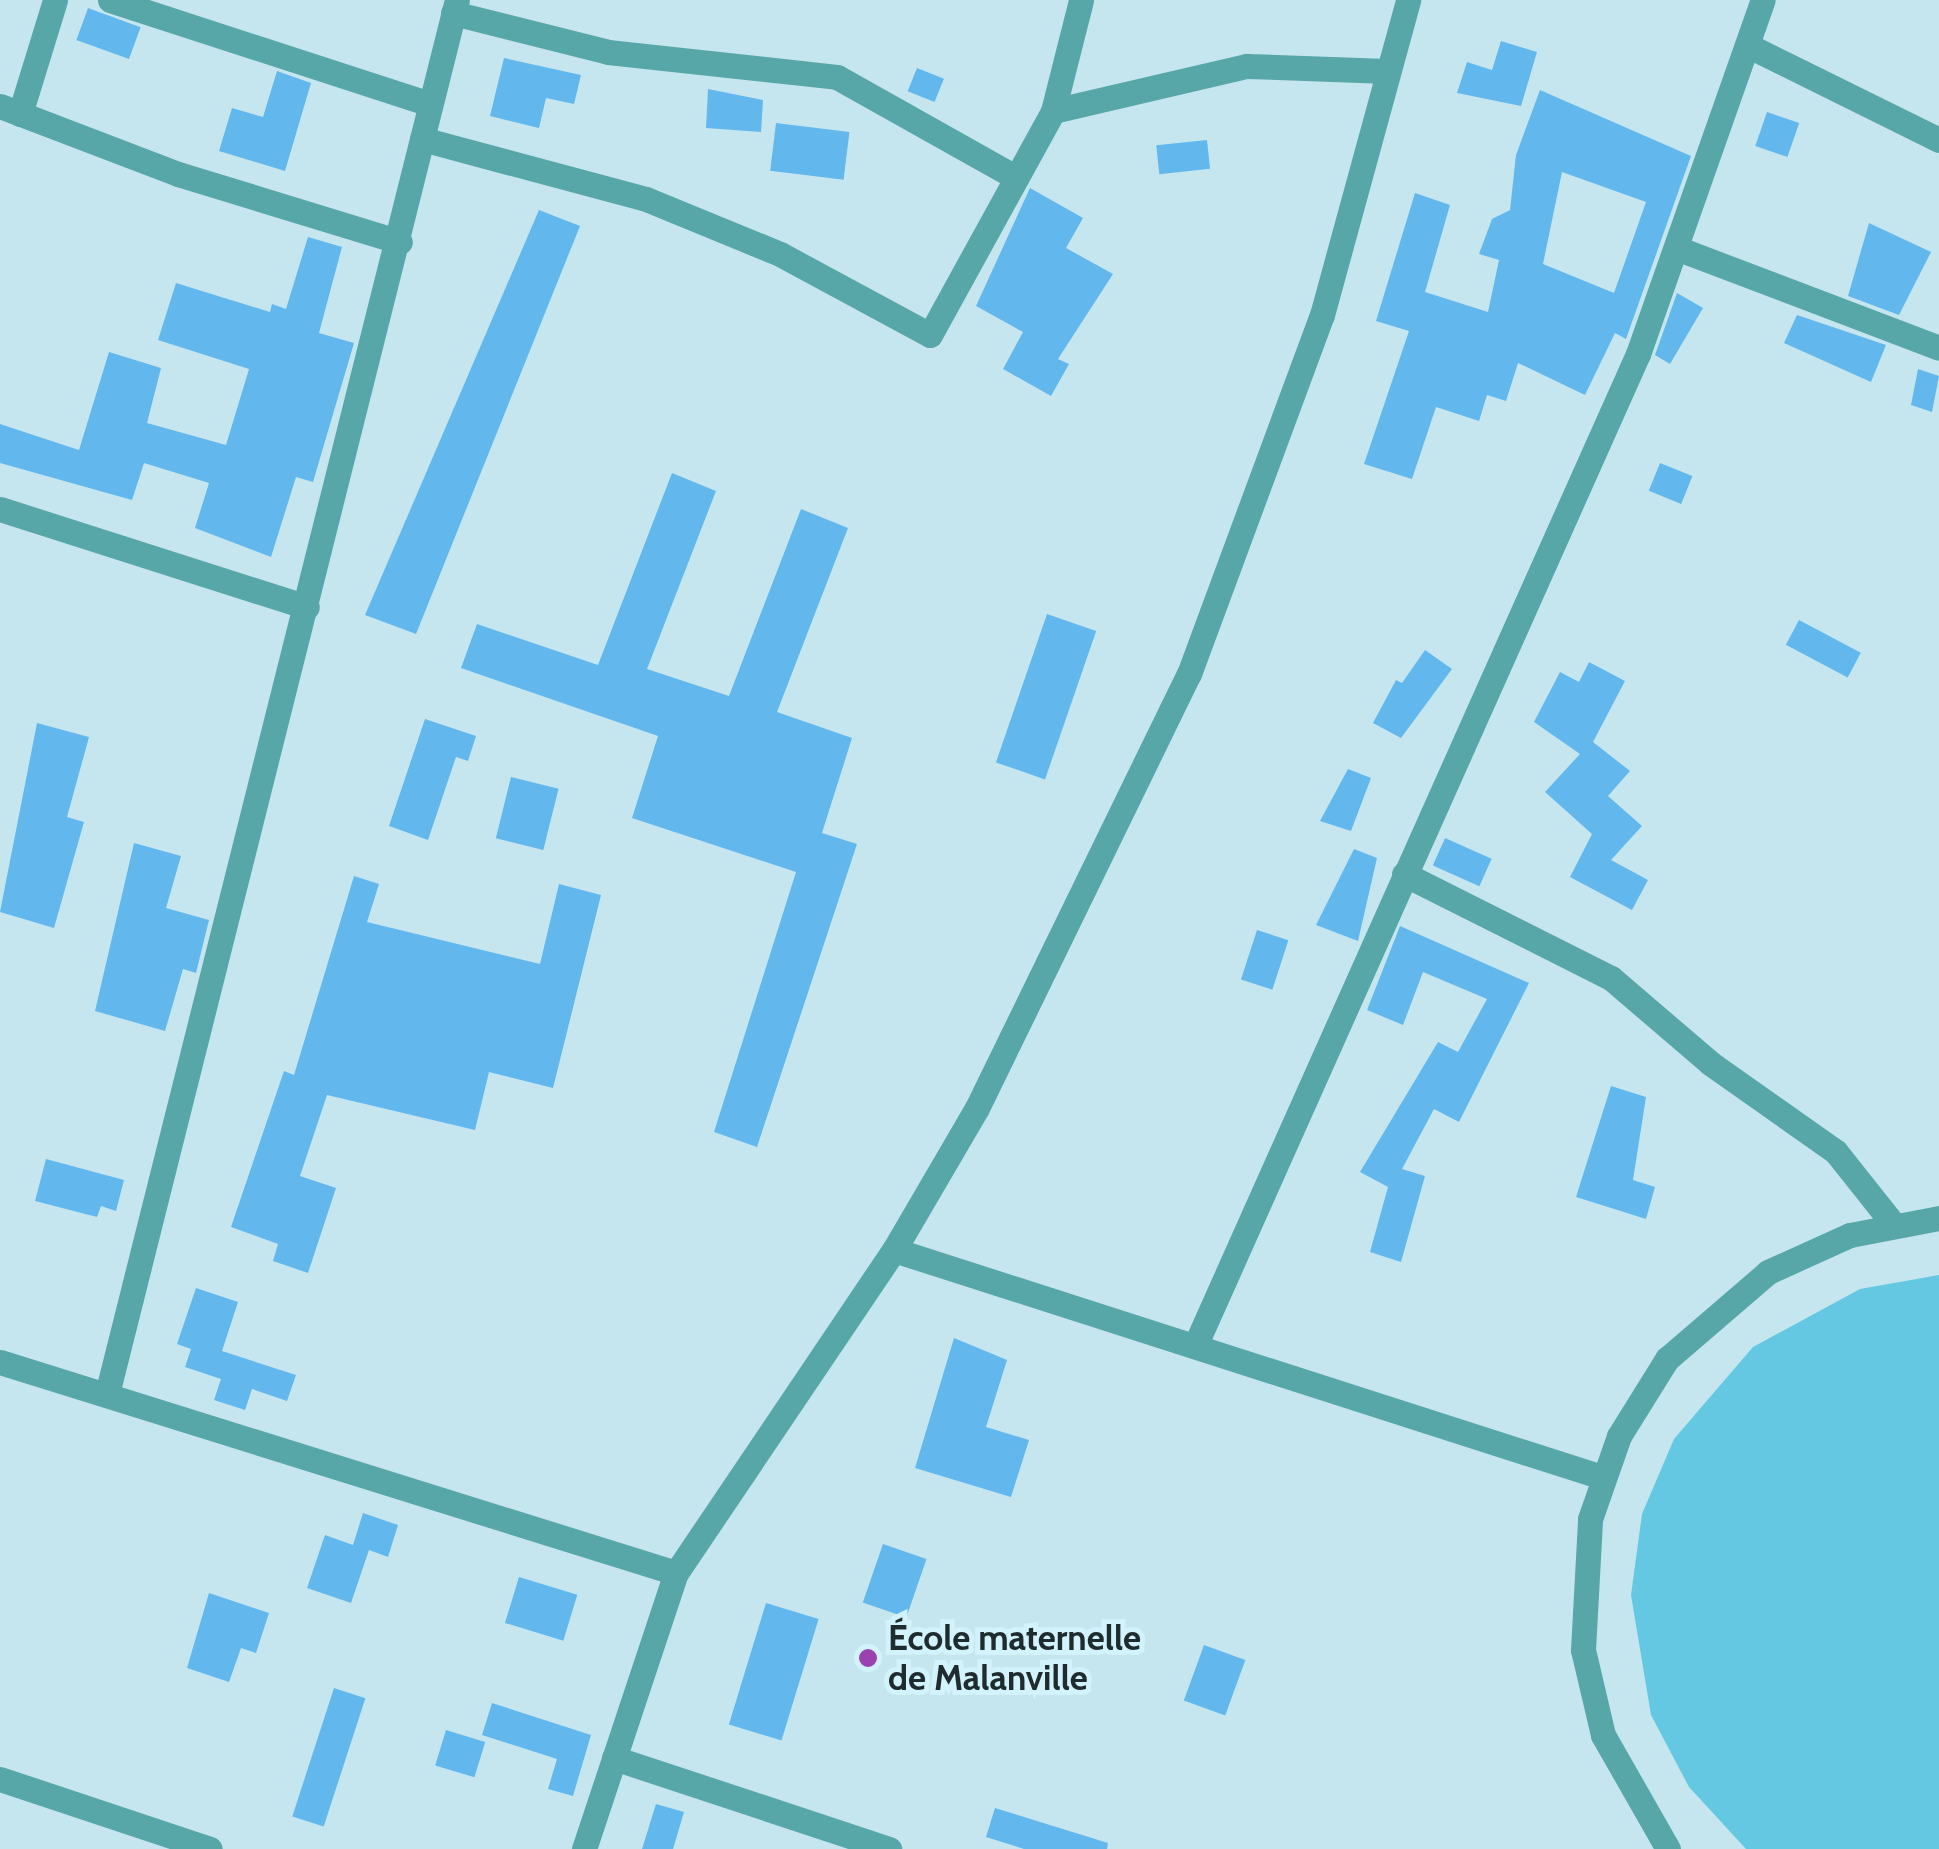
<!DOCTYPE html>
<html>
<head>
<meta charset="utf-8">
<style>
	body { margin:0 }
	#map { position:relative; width:1939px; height:1849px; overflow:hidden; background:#c6e6ef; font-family:Cabin,sans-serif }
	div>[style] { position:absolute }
	.green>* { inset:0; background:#65c8e2 }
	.building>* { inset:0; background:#62b8ed; transform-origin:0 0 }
	.minor>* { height:25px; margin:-12.5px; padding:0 12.5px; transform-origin:12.5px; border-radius:12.5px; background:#58a7a8 }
	.dots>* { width:28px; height:28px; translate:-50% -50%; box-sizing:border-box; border:5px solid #d3f3fc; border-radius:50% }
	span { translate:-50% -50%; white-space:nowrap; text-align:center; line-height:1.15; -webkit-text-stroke:10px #d3f3fc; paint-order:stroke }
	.poi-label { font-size:35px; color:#1f2c2f; font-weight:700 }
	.left { translate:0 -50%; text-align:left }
</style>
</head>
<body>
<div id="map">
	<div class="green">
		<div style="clip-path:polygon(1939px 1275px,1939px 1849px,1746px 1849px,1689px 1787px,1651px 1715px,1631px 1595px,1642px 1514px,1674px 1439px,1753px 1347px,1860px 1289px)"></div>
	</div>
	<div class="building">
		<div style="left:88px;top:8px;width:56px;height:34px;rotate:20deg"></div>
		<div style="clip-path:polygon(1501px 41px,1537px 52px,1521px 106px,1457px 93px,1467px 62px,1492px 70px)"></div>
		<div style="clip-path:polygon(504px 58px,581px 75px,574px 104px,546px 98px,539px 128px,490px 116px)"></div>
		<div style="left:917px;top:68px;width:29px;height:25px;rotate:22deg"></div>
		<div style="clip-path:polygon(277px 71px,311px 83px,285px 171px,219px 151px,232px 108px,263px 117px)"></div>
		<div style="clip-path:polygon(708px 89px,763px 100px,761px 132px,706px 128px)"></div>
		<div style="clip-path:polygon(evenodd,1540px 90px,1691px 156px,1626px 339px,1615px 333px,1585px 395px,1518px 363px,1506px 401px,1487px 395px,1479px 421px,1436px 407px,1412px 479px,1364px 464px,1409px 331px,1376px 321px,1415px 193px,1450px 205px,1425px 292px,1488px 312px,1499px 260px,1479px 254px,1492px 219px,1510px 210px,1516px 155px,1540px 90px,1562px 172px,1646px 202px,1614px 293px,1543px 264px,1562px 172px)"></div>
		<div style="left:1767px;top:112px;width:34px;height:36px;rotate:19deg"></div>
		<div style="left:776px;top:123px;width:74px;height:48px;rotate:7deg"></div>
		<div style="left:1207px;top:140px;width:29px;height:51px;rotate:84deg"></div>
		<div style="clip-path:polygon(1030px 188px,1083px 218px,1066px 248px,1113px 274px,1058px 359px,1069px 364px,1051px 396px,1003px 369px,1023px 332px,976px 306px)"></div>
		<div style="clip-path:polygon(539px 210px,580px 226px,416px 634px,365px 615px)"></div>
		<div style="clip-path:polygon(1869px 223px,1931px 252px,1899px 315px,1848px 296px)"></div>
		<div style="clip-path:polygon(308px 237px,342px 247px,319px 333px,354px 343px,313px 482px,296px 477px,271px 557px,195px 528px,209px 483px,144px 463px,132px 500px,0 463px,0 424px,79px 450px,109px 352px,161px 368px,147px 423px,226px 445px,249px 369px,158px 340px,176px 283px,270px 312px,272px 304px,286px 309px)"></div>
		<div style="clip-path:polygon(1677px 293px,1703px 308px,1670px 364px,1655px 355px)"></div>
		<div style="clip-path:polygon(1797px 315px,1886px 345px,1871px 382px,1784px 343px)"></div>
		<div style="clip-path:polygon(1918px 369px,1939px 376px,1932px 412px,1911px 405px)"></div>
		<div style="left:1660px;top:463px;width:35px;height:30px;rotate:22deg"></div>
		<div style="clip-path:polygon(672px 473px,716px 491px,647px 669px,729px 696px,801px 509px,848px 528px,777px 712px,852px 738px,822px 833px,857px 844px,757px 1147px,714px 1132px,796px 872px,632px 818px,658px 736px,461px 668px,477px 624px,598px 665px)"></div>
		<div style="left:1047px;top:614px;width:52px;height:157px;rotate:19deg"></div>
		<div style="left:1799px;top:620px;width:70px;height:28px;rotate:28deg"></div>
		<div style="clip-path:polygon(1425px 650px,1452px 669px,1401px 738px,1373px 723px,1396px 680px,1402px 683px)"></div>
		<div style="clip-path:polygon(1589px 662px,1625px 681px,1593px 742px,1630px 771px,1608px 796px,1642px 826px,1611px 860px,1648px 880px,1632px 910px,1570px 877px,1592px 834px,1545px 792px,1580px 754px,1534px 722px,1560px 672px,1579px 682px)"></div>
		<div style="clip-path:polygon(425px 719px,476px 736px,468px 761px,456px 757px,428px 840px,389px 826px)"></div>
		<div style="clip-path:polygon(37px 723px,89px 737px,67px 817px,84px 822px,54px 928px,0 912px)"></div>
		<div style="clip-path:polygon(1348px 769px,1371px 778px,1351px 831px,1320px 821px)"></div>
		<div style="left:511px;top:777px;width:49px;height:63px;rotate:14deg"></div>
		<div style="left:1445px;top:838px;width:51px;height:30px;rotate:24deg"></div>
		<div style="clip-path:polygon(134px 843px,181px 856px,166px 908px,209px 920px,196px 973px,183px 969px,165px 1031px,95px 1011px)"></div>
		<div style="clip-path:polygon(1354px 849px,1377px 858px,1358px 941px,1316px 925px)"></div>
		<div style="clip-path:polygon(354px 876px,379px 884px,367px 922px,540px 964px,559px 884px,601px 895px,553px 1088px,489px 1072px,475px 1130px,327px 1095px,300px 1176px,336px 1188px,308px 1273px,273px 1261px,278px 1244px,231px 1227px,284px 1071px,294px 1075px)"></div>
		<div style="clip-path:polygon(1400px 926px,1529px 983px,1459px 1122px,1434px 1109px,1402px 1169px,1425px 1176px,1401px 1262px,1370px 1252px,1388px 1187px,1360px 1172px,1438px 1042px,1458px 1052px,1487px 999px,1423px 972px,1403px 1025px,1367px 1010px)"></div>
		<div style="left:1257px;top:930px;width:33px;height:52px;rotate:18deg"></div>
		<div style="clip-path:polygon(1611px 1086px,1646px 1097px,1633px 1180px,1655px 1187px,1646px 1219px,1576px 1197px)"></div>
		<div style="clip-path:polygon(46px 1159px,124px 1180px,116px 1211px,101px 1206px,97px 1217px,35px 1201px)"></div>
		<div style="clip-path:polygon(196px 1288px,238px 1302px,222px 1351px,296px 1375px,287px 1401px,252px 1389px,245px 1410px,214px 1400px,221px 1379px,185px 1367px,191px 1349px,177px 1344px)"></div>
		<div style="clip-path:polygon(954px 1338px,1007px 1360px,986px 1427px,1029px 1440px,1011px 1497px,915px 1468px)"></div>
		<div style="clip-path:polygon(363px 1513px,398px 1525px,388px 1557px,369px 1550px,351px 1603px,307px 1588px,325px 1535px,353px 1545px)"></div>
		<div style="left:883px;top:1544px;width:46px;height:62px;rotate:19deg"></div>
		<div style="left:519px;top:1577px;width:61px;height:48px;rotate:17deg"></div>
		<div style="clip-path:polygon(209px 1593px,269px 1613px,256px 1653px,241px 1648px,229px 1682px,187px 1668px)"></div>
		<div style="left:766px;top:1603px;width:55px;height:127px;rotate:17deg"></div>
		<div style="left:1204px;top:1645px;width:44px;height:59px;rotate:20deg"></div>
		<div style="left:334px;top:1688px;width:33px;height:135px;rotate:18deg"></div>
		<div style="clip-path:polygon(492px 1703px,591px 1735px,573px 1796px,548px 1789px,557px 1759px,482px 1735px)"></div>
		<div style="left:446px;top:1730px;width:41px;height:37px;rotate:17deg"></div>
		<div style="clip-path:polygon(656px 1804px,684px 1812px,673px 1849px,642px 1849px)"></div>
		<div style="clip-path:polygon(995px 1808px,1108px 1843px,1107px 1849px,1024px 1849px,986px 1837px)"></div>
	</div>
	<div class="minor">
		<div style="left:110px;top:0;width:336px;rotate:18deg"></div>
		<div style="left:453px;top:13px;width:160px;rotate:14.1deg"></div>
		<div style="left:608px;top:52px;width:230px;rotate:6.2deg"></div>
		<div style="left:837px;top:77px;width:204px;rotate:29.3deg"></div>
		<div style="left:1749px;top:46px;width:212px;rotate:26.3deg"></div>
		<div style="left:0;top:106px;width:191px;rotate:20.9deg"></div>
		<div style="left:178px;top:174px;width:232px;rotate:17deg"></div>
		<div style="left:1053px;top:111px;width:199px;rotate:-13.1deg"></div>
		<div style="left:1247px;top:66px;width:140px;rotate:2deg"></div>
		<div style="left:20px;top:114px;width:119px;rotate:-72.9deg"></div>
		<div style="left:422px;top:139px;width:232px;rotate:15deg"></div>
		<div style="left:646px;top:199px;width:145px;rotate:22.3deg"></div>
		<div style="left:780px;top:254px;width:170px;rotate:28.4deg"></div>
		<div style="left:930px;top:335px;width:256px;rotate:-61.2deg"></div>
		<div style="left:1053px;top:111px;width:114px;rotate:-75.8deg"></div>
		<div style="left:1679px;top:249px;width:278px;rotate:20.8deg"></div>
		<div style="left:0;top:509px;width:322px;rotate:17.7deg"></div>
		<div style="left:1404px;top:874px;width:232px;rotate:26.7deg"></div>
		<div style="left:1611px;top:978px;width:130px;rotate:40.6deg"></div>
		<div style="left:1710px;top:1063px;width:154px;rotate:35.2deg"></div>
		<div style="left:1836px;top:1152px;width:92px;rotate:51.6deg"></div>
		<div style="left:894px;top:1250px;width:744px;rotate:17.78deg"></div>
		<div style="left:1195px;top:1346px;width:1086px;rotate:-65.94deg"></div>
		<div style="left:1638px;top:354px;width:375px;rotate:-70.6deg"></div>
		<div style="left:0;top:1362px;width:708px;rotate:17.33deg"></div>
		<div style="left:107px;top:1394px;width:1437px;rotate:-75.91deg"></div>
		<div style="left:614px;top:1758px;width:290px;rotate:18.3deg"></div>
		<div style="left:0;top:1779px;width:221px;rotate:18.4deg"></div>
		<div style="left:584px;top:1849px;width:291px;rotate:-71.6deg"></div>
		<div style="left:676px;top:1573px;width:390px;rotate:-56deg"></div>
		<div style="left:894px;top:1250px;width:164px;rotate:-59.7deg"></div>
		<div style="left:977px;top:1108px;width:483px;rotate:-64deg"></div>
		<div style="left:1189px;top:674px;width:383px;rotate:-69.7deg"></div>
		<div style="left:1322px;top:315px;width:327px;rotate:-74.7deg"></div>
		<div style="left:1668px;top:1849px;width:131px;rotate:-119.7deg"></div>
		<div style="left:1603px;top:1735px;width:87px;rotate:-103.2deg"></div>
		<div style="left:1583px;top:1650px;width:131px;rotate:-86.9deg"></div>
		<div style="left:1590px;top:1519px;width:88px;rotate:-70.7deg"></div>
		<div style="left:1619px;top:1436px;width:91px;rotate:-58.1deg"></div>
		<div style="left:1667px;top:1359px;width:133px;rotate:-40.7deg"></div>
		<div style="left:1768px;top:1272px;width:90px;rotate:-24.3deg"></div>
		<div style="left:1850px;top:1235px;width:91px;rotate:-10.8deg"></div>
	</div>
	<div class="dots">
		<div style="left:868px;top:1658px;background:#9a42af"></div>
	</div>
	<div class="poi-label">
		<span class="left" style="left:888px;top:1658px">École maternelle<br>de Malanville</span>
	</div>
</div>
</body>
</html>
